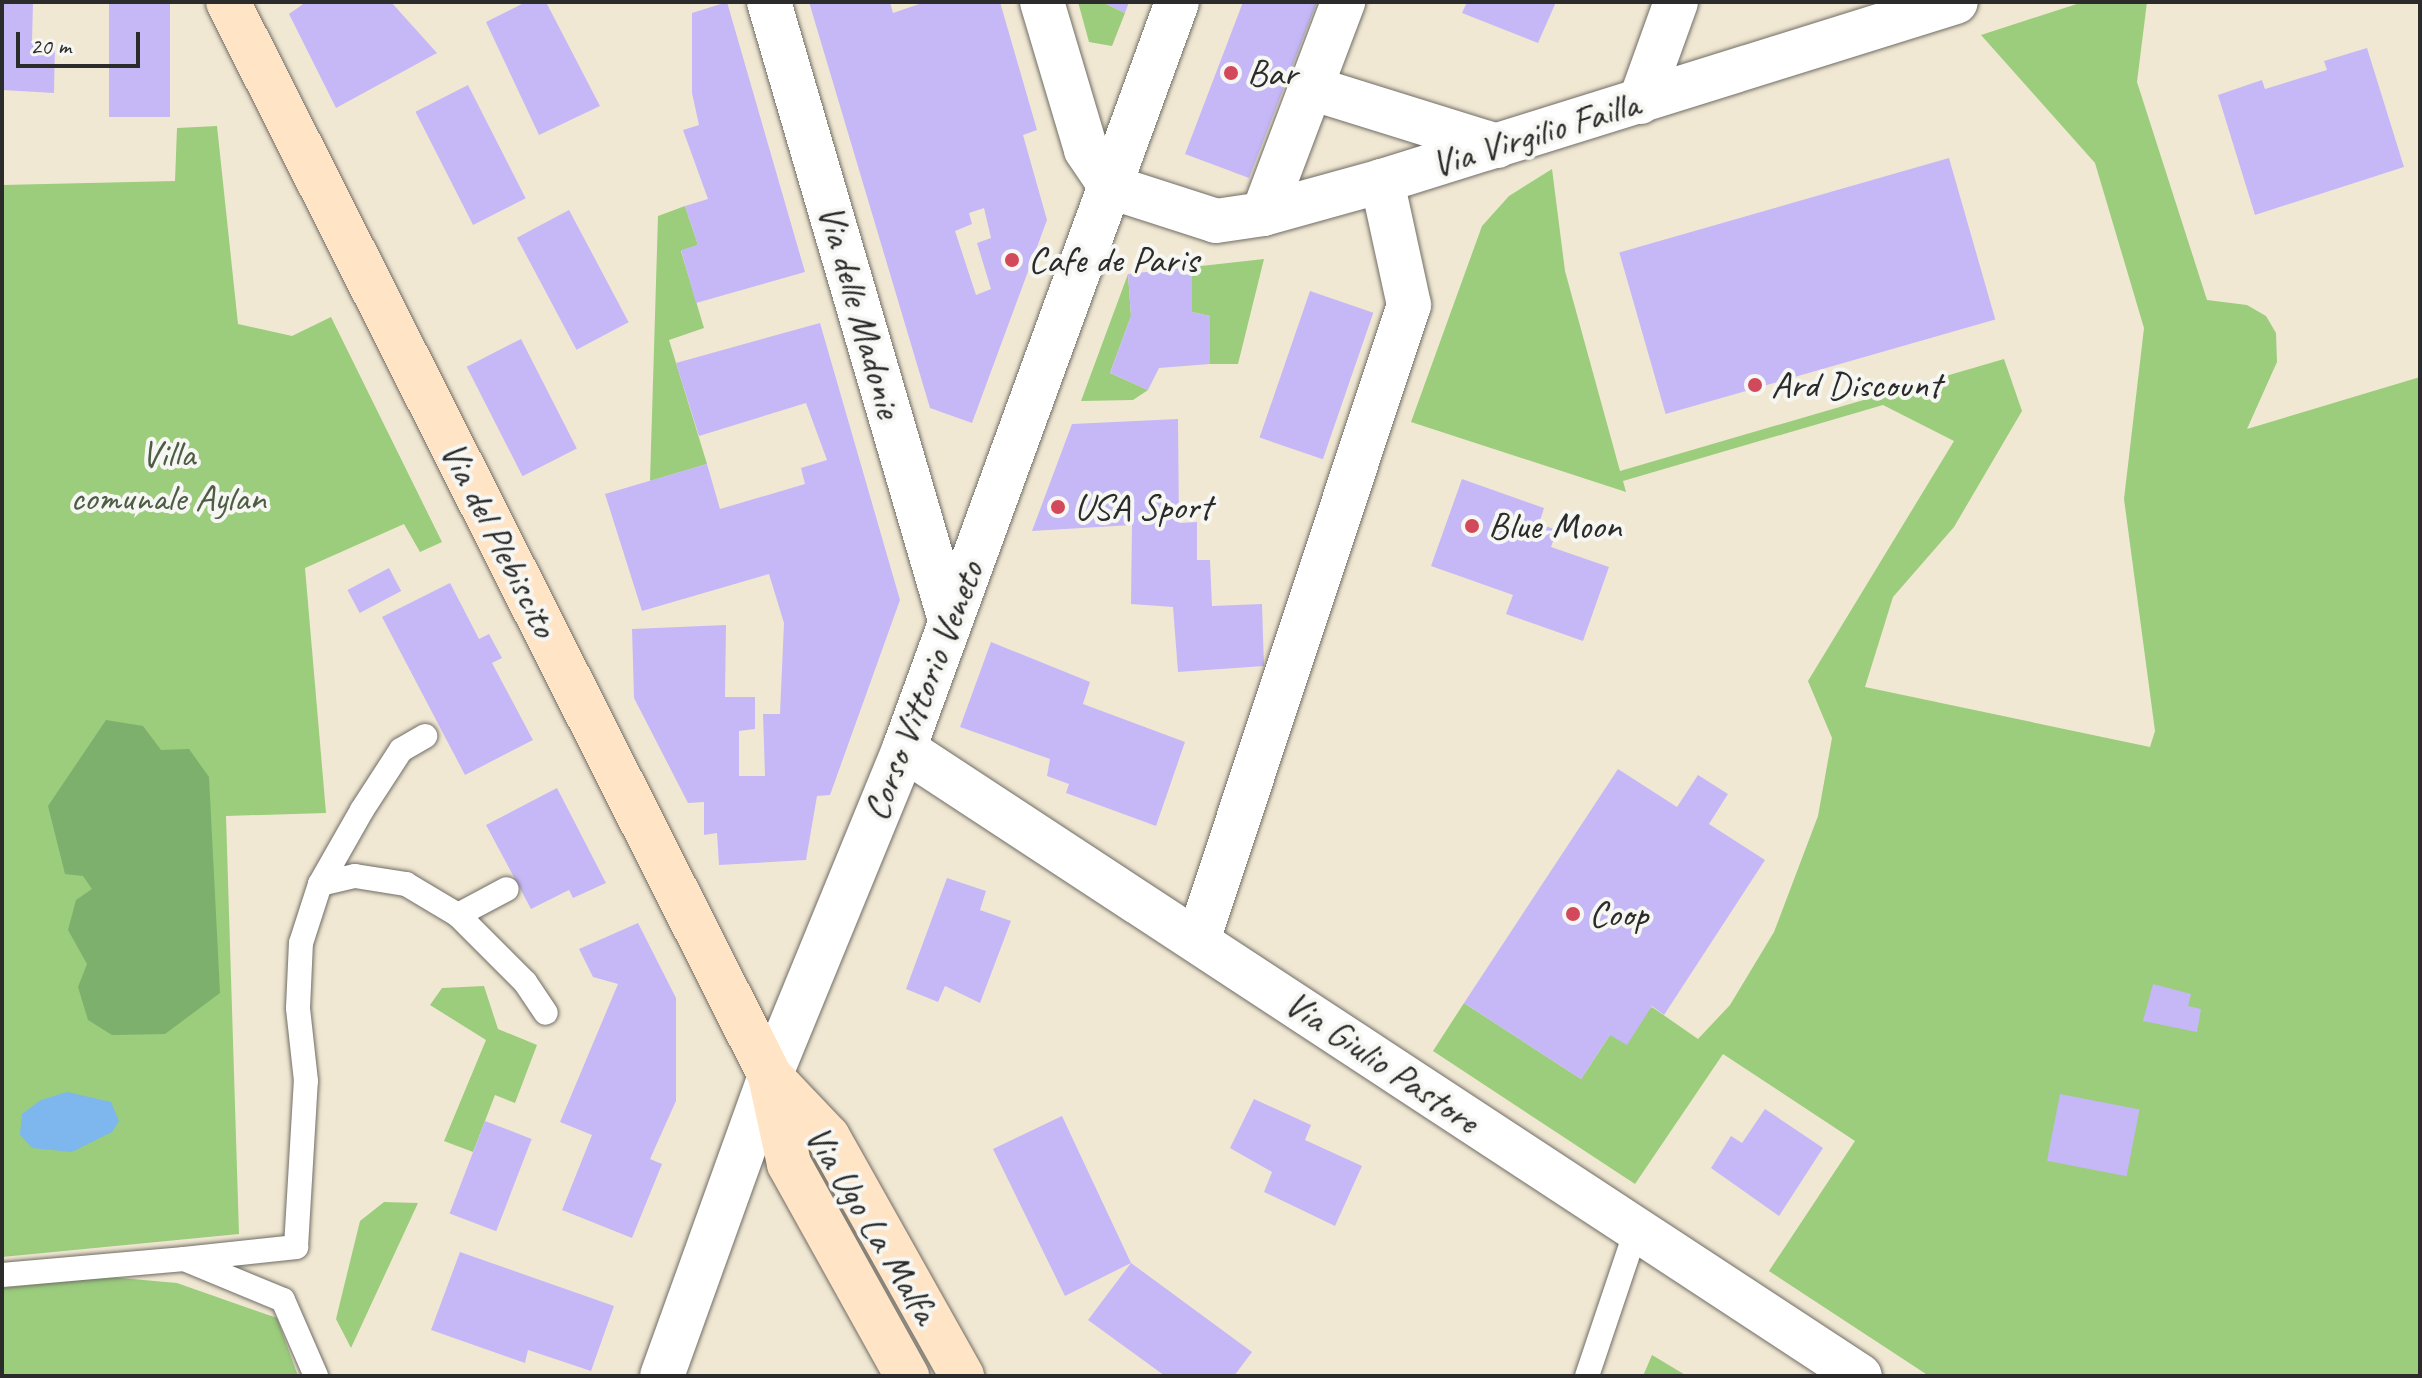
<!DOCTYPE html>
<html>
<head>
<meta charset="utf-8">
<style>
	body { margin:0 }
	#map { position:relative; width:2422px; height:1378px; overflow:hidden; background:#f1e8d3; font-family:Caveat,sans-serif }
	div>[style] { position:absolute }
	.green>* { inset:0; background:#9bcd7d }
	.forest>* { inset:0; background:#7cb06c }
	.water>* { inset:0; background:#7db7ee }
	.building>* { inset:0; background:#c6b8f7; transform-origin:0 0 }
	.roads { filter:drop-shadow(0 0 2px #706d66) drop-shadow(0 0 2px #706d66) }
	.lane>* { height:24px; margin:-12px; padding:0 12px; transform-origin:12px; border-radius:12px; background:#fff }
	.street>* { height:44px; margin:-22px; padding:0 22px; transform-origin:22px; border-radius:22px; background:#fff }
	.secondary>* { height:44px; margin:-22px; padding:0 22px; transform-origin:22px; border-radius:22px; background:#ffe4c6 }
	.dots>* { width:22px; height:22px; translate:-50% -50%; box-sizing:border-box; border:4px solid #f6f6f2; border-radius:50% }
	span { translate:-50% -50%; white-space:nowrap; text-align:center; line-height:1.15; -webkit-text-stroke:8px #f6f6f2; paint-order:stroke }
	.poi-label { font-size:38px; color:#2b2b2b }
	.left { translate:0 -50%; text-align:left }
	.street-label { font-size:38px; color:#2b2b2b }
	.park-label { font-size:38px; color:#4d5c44 }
	.frame { position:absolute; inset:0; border:4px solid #2b2b2b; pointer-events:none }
	.scale { position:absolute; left:16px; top:32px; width:124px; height:36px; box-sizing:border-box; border:4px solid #2b2b2b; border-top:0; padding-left:10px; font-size:24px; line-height:28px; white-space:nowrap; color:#2b2b2b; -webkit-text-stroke:6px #f6f6f2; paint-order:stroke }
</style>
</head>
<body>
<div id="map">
	<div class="green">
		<div style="clip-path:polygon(1078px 2px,1102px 2px,1125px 13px,1112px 46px,1089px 42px)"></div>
		<div style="clip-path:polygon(2083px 2px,2147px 2px,2137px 82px,2207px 300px,2247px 305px,2266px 316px,2276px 333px,2277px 362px,2247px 429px,2420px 377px,2420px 1376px,1929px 1376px,1769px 1271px,1855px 1141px,1723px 1054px,1635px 1184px,1433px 1051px,1464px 1003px,1581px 1079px,1610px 1035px,1652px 1007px,1698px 1039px,1730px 1005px,1774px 932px,1818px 816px,1832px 738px,1808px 681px,1954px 441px,1883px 405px,1623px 481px,1626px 492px,1411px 422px,1482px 226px,1509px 196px,1552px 169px,1565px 271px,1620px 471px,2004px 359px,2022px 411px,1954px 527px,1893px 597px,1865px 687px,2150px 747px,2155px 731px,2124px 499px,2144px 328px,2095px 163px,1981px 35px)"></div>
		<div style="clip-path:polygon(217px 126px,238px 324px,292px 336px,331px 317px,442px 542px,420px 552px,404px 524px,305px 568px,326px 813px,226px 816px,239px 1234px,2px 1257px,2px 185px,175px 181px,177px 128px)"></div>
		<div style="clip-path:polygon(685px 206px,698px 245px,681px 251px,704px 328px,669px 340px,707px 464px,650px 481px,658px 216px)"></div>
		<div style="clip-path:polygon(1264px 259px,1238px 364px,1210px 364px,1210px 316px,1192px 312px,1192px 267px)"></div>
		<div style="clip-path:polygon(1128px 274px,1131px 316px,1110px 373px,1148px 390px,1133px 400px,1081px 401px)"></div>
		<div style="clip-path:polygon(484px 986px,498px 1029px,537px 1045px,515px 1103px,495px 1095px,473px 1152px,444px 1141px,486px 1040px,430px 1005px,442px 988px)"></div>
		<div style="clip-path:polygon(384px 1202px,418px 1203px,351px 1348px,336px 1319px,360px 1221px)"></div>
		<div style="clip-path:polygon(110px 1277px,177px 1283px,277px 1318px,298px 1376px,2px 1376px,2px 1288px)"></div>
		<div style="clip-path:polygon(1652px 1355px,1687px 1376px,1643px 1376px)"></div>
	</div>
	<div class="forest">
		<div style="clip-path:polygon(106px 720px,143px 726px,161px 750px,189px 749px,209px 777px,220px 993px,165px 1034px,112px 1035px,88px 1020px,78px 987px,87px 964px,68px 930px,76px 900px,92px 889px,83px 876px,65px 874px,48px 806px)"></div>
	</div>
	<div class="water">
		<div style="clip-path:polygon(67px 1092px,111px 1102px,119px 1121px,112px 1132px,72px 1152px,32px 1148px,20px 1135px,22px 1114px,41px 1100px)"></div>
	</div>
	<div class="building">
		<div style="clip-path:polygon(2px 2px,33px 2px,32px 42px,55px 43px,54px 93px,2px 90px)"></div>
		<div style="left:109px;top:2px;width:61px;height:115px"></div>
		<div style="clip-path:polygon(306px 2px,391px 2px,437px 53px,336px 108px,289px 14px)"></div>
		<div style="clip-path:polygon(526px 2px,546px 2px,600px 106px,539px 135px,486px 22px)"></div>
		<div style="clip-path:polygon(727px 2px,805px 272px,696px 303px,681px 250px,698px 245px,685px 206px,708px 199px,683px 130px,699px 125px,692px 93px,692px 13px)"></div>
		<div style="clip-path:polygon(evenodd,809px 2px,890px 2px,893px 13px,925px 2px,1000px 2px,1037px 130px,1023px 135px,1047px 220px,972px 423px,930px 408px,809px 2px,984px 208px,991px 238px,977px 243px,991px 289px,976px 295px,955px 231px,972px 224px,969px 213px,984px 208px)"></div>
		<div style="clip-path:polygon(1102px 2px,1129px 2px,1125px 13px)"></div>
		<div style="clip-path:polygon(1243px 2px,1317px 2px,1249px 178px,1185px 154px)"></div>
		<div style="clip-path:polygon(1467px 2px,1556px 2px,1538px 43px,1462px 13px)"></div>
		<div style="clip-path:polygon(2367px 48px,2404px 167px,2255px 215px,2218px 95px,2262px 80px,2265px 89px,2327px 70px,2324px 61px)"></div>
		<div style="left:468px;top:85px;width:127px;height:59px;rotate:63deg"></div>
		<div style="left:1949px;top:158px;width:168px;height:343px;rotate:74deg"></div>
		<div style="left:569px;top:210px;width:127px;height:59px;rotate:62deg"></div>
		<div style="clip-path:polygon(1192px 267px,1192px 312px,1210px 316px,1210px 364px,1159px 368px,1148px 390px,1110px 373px,1131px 316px,1128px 274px)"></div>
		<div style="left:1310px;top:291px;width:67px;height:155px;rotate:19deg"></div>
		<div style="clip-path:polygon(820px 323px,900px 600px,830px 795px,817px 796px,806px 860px,719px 865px,717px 833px,704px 835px,704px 802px,688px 803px,634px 698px,632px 629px,726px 625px,725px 697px,755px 697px,755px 729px,739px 731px,739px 776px,765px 776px,763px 714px,780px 714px,784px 623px,769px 574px,642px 611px,605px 494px,707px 464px,720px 509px,805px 484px,801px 468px,827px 460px,806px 403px,699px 436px,676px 363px)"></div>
		<div style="left:521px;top:339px;width:123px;height:61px;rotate:63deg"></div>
		<div style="clip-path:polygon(1178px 419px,1179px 523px,1197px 522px,1197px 560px,1210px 560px,1212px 606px,1262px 604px,1264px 666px,1178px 672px,1173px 607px,1131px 604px,1132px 525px,1032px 531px,1072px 424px)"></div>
		<div style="clip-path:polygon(1462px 479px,1544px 508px,1539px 524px,1557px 530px,1551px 547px,1609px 567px,1583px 641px,1506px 614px,1513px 595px,1431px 566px)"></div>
		<div style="left:389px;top:568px;width:26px;height:47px;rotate:62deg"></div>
		<div style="clip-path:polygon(450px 583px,479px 639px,489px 634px,502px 658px,492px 663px,533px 740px,465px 775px,382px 617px)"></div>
		<div style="clip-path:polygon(991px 642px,1090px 682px,1083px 704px,1185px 742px,1156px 826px,1066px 793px,1069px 784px,1047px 776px,1050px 759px,960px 727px)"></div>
		<div style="clip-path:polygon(1618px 769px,1677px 807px,1698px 775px,1728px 794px,1709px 824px,1765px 860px,1664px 1015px,1652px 1006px,1627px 1045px,1610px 1035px,1581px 1079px,1464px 1003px)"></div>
		<div style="clip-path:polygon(557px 788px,606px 883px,573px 898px,569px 890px,531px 909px,486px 825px)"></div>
		<div style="clip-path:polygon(947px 878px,986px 891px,980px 910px,1011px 921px,980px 1003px,945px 986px,938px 1002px,906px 989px)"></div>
		<div style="clip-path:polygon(638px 923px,676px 998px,676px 1101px,650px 1159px,662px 1164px,632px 1238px,562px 1210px,592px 1135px,560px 1122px,618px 984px,593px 977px,579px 949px)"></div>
		<div style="clip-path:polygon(2153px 984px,2191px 994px,2188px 1006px,2201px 1009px,2197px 1032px,2143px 1021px)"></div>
		<div style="left:2060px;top:1094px;width:81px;height:68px;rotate:11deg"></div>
		<div style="clip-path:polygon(1254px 1099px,1311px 1125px,1305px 1140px,1362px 1166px,1335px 1226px,1264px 1192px,1272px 1172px,1230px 1148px)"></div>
		<div style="clip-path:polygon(1765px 1109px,1823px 1148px,1779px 1216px,1711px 1168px,1731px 1136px,1742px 1143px)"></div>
		<div style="clip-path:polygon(1062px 1116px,1131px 1263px,1252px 1352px,1234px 1376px,1165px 1376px,1088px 1320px,1131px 1263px,1065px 1296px,993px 1149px)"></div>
		<div style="left:485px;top:1121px;width:50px;height:99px;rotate:21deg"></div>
		<div style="clip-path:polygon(460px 1252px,614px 1306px,591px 1371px,528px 1350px,525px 1363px,431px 1330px)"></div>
	</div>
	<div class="roads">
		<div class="lane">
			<div style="left:320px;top:884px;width:36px;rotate:-13deg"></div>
			<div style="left:355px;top:876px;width:52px;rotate:8.9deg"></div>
			<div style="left:406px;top:884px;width:61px;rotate:30.8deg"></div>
			<div style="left:458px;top:915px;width:55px;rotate:-28deg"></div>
			<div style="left:458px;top:915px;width:95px;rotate:45deg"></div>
			<div style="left:525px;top:982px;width:37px;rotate:56deg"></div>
			<div style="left:184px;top:1259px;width:113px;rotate:-6.1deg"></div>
			<div style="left:296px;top:1247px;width:166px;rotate:-86.6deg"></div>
			<div style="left:306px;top:1081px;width:73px;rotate:-96.3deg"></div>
			<div style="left:298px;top:1008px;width:65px;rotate:-87.4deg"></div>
			<div style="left:301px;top:943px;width:62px;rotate:-72.1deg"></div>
			<div style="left:320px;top:884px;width:85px;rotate:-60.4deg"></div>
			<div style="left:362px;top:810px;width:72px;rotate:-57deg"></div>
			<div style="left:401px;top:750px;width:28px;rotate:-30deg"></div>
			<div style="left:2px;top:1275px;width:183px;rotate:-5deg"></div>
			<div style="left:184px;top:1259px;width:107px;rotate:22.5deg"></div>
			<div style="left:283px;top:1300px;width:83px;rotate:66.5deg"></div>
			<div style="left:1587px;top:1376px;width:154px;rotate:-71.4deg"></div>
		</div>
		<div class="street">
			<div style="left:769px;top:2px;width:644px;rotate:73.68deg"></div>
			<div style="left:1042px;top:2px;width:154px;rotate:73.4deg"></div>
			<div style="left:1086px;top:150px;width:45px;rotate:56deg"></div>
			<div style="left:1111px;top:187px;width:110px;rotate:17.9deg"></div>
			<div style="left:1216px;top:221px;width:48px;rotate:-8.5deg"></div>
			<div style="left:1263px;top:214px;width:123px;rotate:-15.5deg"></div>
			<div style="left:1382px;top:181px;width:601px;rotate:-17.32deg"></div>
			<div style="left:1311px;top:88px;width:195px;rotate:17.3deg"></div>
			<div style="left:1640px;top:102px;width:106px;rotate:-70.2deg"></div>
			<div style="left:1263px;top:214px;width:227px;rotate:-69.3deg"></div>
			<div style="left:904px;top:749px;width:1143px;rotate:33.26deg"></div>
			<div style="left:1198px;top:940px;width:669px;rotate:-71.62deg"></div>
			<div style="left:1409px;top:305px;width:127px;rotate:-102.3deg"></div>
			<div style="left:662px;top:1376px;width:319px;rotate:-70.2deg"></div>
			<div style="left:770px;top:1076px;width:353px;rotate:-67.7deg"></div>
			<div style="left:904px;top:749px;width:795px;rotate:-69.92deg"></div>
		</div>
		<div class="secondary">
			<div style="left:228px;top:2px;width:1203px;rotate:63.22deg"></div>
			<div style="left:770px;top:1076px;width:90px;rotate:77.8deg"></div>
			<div style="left:789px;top:1164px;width:243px;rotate:60.9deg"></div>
			<div style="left:770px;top:1076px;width:84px;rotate:46.4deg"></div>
			<div style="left:828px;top:1137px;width:274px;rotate:60.7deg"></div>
		</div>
	</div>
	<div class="dots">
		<div style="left:1231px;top:73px;background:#d1495b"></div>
		<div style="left:1012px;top:260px;background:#d1495b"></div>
		<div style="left:1755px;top:385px;background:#d1495b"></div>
		<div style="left:1058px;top:507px;background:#d1495b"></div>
		<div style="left:1472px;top:526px;background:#d1495b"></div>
		<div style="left:1573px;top:914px;background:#d1495b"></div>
	</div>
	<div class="poi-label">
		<span class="left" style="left:1247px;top:73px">Bar</span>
		<span class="left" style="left:1028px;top:260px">Cafe de Paris</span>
		<span class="left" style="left:1771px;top:385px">Ard Discount</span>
		<span class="left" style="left:1074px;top:507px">USA Sport</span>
		<span class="left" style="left:1488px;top:526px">Blue Moon</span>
		<span class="left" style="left:1589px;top:914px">Coop</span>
	</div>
	<div class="street-label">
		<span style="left:1535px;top:134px;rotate:-17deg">Via Virgilio Failla</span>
		<span style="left:860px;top:311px;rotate:74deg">Via delle Madonie</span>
		<span style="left:499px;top:539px;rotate:63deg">Via del Plebiscito</span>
		<span style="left:923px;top:691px;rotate:-69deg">Corso Vittorio Veneto</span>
		<span style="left:1382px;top:1062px;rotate:34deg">Via Giulio Pastore</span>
		<span style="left:872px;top:1224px;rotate:59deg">Via Ugo La Malfa</span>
	</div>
	<div class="park-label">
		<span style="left:168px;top:476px">Villa<br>comunale Aylan</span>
	</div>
	<div class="frame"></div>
	<div class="scale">20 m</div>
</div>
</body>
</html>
